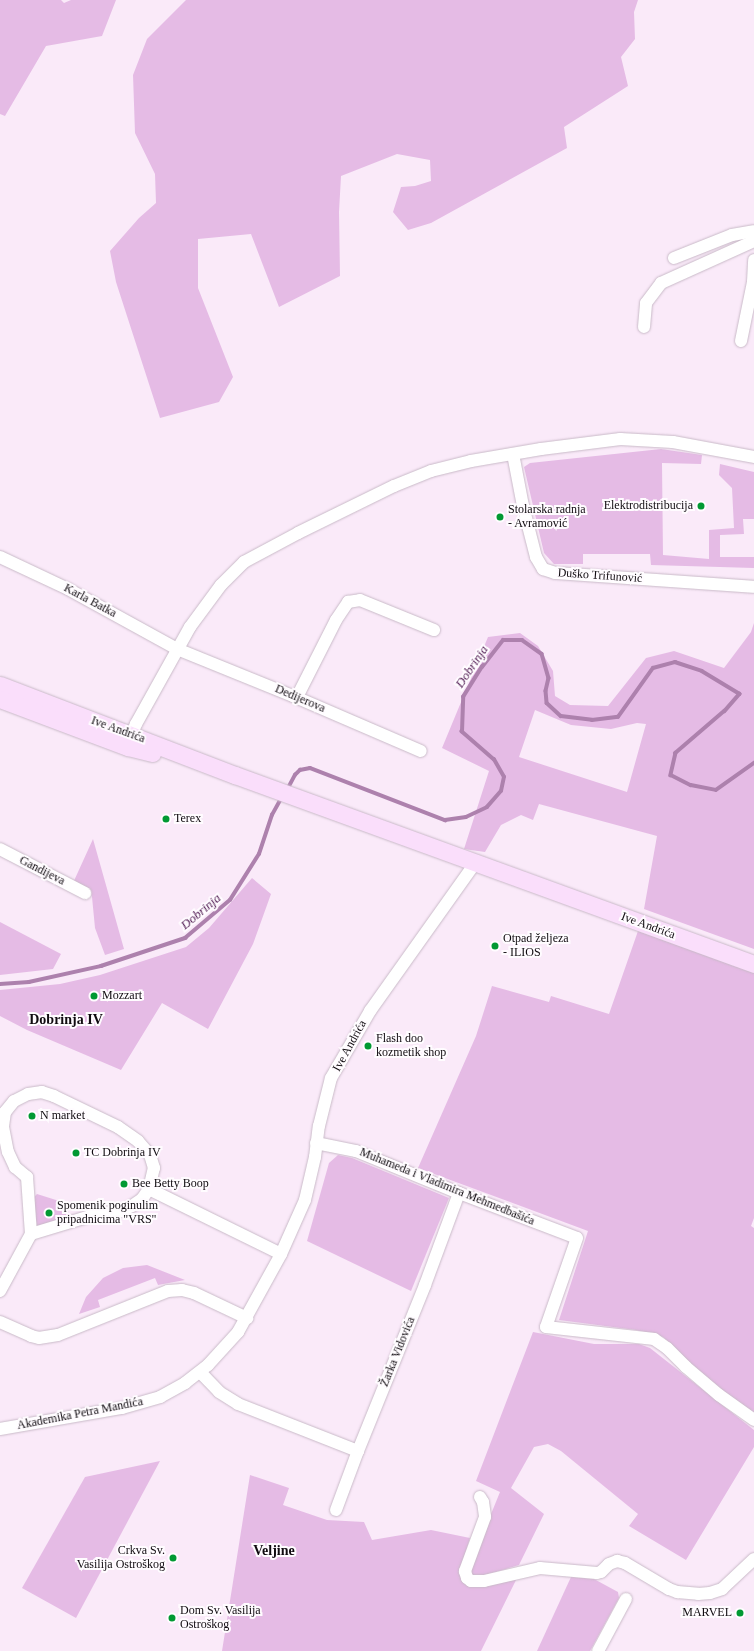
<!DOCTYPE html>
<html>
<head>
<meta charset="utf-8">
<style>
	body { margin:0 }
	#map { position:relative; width:754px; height:1651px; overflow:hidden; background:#faeaf9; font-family:Georgia,serif }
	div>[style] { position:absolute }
	.green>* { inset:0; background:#e5bbe5 }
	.stream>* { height:3.5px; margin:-1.75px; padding:0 1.75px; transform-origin:1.75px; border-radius:1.75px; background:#ad81ad }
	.roads { filter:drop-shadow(0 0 1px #c9bac8) drop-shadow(0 0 1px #c9bac8) }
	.minor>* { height:12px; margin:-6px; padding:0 6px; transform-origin:6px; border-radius:6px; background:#fff }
	.secondary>* { height:17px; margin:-8.5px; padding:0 8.5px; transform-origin:8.5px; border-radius:8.5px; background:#fadefb }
	.dots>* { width:11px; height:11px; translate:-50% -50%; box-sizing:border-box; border:2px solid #fffcff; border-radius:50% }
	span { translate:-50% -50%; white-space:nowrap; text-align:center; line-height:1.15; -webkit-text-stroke:4px #fffcff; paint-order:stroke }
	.poi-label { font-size:12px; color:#100b10 }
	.right { translate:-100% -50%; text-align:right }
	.left { translate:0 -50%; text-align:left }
	.street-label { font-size:12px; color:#100b10 }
	.water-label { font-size:13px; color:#541f56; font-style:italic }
	.quarter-label { font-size:14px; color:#100b10; font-weight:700 }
</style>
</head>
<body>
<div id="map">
	<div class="green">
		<div style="clip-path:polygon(0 0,61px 0,64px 3px,71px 0,116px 0,102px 36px,46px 46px,5px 116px,0 114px)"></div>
		<div style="clip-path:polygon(186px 0,638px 0,634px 12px,635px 39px,621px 57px,628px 86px,564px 127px,567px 148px,431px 223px,408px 230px,393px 212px,401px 187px,415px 186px,431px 181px,430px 160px,397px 154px,341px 176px,339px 212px,340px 276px,279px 307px,251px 234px,198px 239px,198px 288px,233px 377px,219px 402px,160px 418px,116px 282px,110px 251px,139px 218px,156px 203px,155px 174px,135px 133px,133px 75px,147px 39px)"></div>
		<div style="clip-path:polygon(661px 449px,702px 455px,701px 464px,662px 463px,663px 555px,709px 559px,709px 530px,734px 528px,732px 488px,719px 475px,720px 464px,754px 472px,754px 519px,743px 519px,744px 534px,720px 535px,720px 557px,754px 557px,754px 568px,651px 565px,650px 554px,583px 554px,583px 564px,554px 564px,544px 553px,524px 467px,530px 463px)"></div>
		<div style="clip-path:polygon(evenodd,754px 623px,754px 949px,644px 909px,657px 836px,539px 804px,533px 820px,521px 815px,501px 825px,485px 852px,464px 849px,489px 771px,442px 748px,488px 637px,520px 633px,538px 646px,553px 671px,555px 696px,570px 705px,608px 706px,646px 658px,674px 651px,724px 668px,751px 632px,754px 623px,535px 710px,571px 725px,611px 729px,637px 723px,646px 724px,627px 792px,519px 757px,535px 710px)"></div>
		<div style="clip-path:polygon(93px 839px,124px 949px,105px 955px,95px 928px,92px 897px,90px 891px,73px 883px)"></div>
		<div style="clip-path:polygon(252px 878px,271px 894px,253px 944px,208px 1029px,162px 1003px,121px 1070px,27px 1030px,0 1016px,0 990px,60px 984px,100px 975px,186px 947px,209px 928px)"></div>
		<div style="clip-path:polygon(0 922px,61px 954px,53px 969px,0 975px)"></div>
		<div style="clip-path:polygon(638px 931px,754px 973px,754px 1218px,751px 1226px,754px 1228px,754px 1413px,710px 1382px,663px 1337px,636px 1330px,559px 1320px,588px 1231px,418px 1168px,476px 1036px,492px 986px,549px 1002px,551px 996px,609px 1014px)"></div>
		<div style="clip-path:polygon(338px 1155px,352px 1158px,449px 1198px,411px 1291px,307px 1241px,329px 1163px)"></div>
		<div style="clip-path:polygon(37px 1194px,56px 1200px,66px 1206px,69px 1211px,68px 1216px,63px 1219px,37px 1227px,33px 1198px)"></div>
		<div style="clip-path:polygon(147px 1265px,185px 1280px,158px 1285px,155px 1278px,98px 1300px,100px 1307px,79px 1314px,86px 1297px,103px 1278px,123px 1268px)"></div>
		<div style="clip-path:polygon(533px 1332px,594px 1344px,639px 1344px,650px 1348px,754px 1430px,754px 1447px,686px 1560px,629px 1526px,638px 1514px,561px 1451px,548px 1444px,534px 1447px,511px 1488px,544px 1514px,519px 1565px,482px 1576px,476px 1576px,470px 1574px,480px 1541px,500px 1492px,476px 1481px)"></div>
		<div style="clip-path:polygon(160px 1461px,76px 1618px,22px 1588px,85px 1477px)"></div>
		<div style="clip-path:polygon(250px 1475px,289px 1488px,283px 1505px,327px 1520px,364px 1522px,372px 1540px,431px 1530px,470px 1538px,459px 1574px,465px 1584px,469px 1586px,480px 1587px,518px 1576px,481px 1651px,222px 1651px)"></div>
		<div style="clip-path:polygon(571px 1577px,594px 1579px,618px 1592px,619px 1598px,590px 1651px,537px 1651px)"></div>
	</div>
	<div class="stream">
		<div style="left:287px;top:790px;width:17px;rotate:-62deg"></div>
		<div style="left:295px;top:775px;width:7px;rotate:-45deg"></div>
		<div style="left:300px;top:770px;width:10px;rotate:-11deg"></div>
		<div style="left:310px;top:768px;width:145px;rotate:21.1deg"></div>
		<div style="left:445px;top:820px;width:21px;rotate:-8deg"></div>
		<div style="left:466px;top:817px;width:23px;rotate:-25deg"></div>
		<div style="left:487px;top:807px;width:21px;rotate:-49deg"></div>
		<div style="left:501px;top:791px;width:14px;rotate:-78deg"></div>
		<div style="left:504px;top:777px;width:20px;rotate:-120deg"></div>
		<div style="left:494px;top:760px;width:43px;rotate:-138.8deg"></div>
		<div style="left:462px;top:732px;width:35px;rotate:-88deg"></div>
		<div style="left:463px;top:697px;width:36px;rotate:-58deg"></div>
		<div style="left:482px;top:667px;width:34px;rotate:-52deg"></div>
		<div style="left:503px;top:640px;width:19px"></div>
		<div style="left:522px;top:640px;width:24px;rotate:35deg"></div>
		<div style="left:542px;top:654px;width:25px;rotate:74deg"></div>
		<div style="left:549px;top:678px;width:13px;rotate:103deg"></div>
		<div style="left:546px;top:691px;width:12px;rotate:85deg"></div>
		<div style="left:547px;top:703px;width:19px;rotate:43deg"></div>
		<div style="left:561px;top:716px;width:31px;rotate:7deg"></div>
		<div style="left:592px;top:720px;width:26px;rotate:-7deg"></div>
		<div style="left:618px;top:717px;width:60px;rotate:-54.5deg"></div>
		<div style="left:653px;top:668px;width:23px;rotate:-15deg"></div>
		<div style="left:675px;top:662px;width:28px;rotate:18deg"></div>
		<div style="left:702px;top:671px;width:44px;rotate:31.2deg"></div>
		<div style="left:740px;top:694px;width:23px;rotate:131deg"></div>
		<div style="left:725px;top:711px;width:65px;rotate:139.4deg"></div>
		<div style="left:676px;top:753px;width:23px;rotate:103deg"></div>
		<div style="left:671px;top:775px;width:22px;rotate:27deg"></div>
		<div style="left:691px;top:785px;width:25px;rotate:11deg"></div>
		<div style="left:716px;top:790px;width:47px;rotate:-35.4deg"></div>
		<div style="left:0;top:984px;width:29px;rotate:-4deg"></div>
		<div style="left:29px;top:982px;width:74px;rotate:-12.5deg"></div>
		<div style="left:101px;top:966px;width:89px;rotate:-18.4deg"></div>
		<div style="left:185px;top:938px;width:59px;rotate:-40.2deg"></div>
		<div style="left:230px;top:900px;width:54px;rotate:-57.8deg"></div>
		<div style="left:259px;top:854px;width:41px;rotate:-71.6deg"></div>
		<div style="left:272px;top:815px;width:21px;rotate:-61deg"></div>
	</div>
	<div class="roads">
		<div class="minor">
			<div style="left:674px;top:258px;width:62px;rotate:-21.6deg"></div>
			<div style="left:732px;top:235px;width:22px;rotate:-10deg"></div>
			<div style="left:644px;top:327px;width:24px;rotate:-85deg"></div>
			<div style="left:646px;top:303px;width:25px;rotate:-53deg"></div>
			<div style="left:661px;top:283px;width:102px;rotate:-24.3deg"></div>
			<div style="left:741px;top:341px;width:60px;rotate:-78.5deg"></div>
			<div style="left:753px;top:282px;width:22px;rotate:-87deg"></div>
			<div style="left:513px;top:454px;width:53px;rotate:79.1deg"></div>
			<div style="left:523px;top:506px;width:53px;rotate:75.7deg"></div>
			<div style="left:536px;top:557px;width:14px;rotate:60deg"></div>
			<div style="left:543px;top:569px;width:13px;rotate:18deg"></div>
			<div style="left:555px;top:573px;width:199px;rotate:4deg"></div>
			<div style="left:0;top:557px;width:75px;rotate:25.2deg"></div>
			<div style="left:68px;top:589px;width:124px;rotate:28.8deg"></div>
			<div style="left:177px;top:649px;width:125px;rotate:22.1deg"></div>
			<div style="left:293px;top:696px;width:139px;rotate:23.3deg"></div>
			<div style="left:297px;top:697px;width:86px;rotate:-63.1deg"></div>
			<div style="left:336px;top:620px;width:22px;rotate:-56deg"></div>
			<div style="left:348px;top:602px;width:12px;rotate:-9deg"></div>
			<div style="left:360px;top:600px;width:80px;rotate:22.1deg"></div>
			<div style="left:129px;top:742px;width:19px;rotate:-69deg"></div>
			<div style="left:136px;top:724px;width:111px;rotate:-60.9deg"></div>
			<div style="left:190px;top:627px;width:52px;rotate:-53.6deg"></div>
			<div style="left:221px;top:585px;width:33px;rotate:-45deg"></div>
			<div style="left:244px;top:562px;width:61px;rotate:-28.2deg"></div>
			<div style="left:298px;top:533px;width:107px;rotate:-26.1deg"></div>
			<div style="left:394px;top:486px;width:40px;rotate:-22deg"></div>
			<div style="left:431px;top:471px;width:41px;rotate:-14deg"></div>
			<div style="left:471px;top:461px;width:71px;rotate:-9.7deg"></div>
			<div style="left:541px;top:449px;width:80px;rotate:-7.2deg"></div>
			<div style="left:620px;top:439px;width:53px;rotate:3.2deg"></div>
			<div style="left:673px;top:442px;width:82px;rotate:10.5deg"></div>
			<div style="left:0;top:849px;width:96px;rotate:27.4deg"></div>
			<div style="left:5px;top:1112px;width:15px;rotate:98deg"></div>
			<div style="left:3px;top:1127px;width:25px;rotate:79deg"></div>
			<div style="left:8px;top:1152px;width:17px;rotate:65deg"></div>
			<div style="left:15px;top:1167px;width:16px;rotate:40deg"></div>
			<div style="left:27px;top:1177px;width:57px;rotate:86deg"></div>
			<div style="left:316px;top:1143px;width:41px;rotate:11.3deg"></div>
			<div style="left:356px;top:1151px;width:111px;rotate:22.2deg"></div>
			<div style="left:459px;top:1193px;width:126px;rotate:20.9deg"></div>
			<div style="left:577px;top:1238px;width:94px;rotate:109.2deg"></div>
			<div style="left:546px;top:1327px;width:109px;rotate:6.3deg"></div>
			<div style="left:654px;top:1339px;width:16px;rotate:35deg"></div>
			<div style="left:667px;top:1348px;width:27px;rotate:45deg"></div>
			<div style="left:686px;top:1367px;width:43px;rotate:40.3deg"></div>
			<div style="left:719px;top:1395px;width:43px;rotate:35.5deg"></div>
			<div style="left:149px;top:1189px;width:147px;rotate:26.2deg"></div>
			<div style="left:0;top:1291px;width:65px;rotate:-61.5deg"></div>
			<div style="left:31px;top:1234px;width:69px;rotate:-16.9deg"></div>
			<div style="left:97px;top:1214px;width:25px;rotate:-7deg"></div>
			<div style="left:122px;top:1211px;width:11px;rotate:-27deg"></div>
			<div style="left:132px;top:1206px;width:12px;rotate:-35deg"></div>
			<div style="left:142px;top:1199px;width:12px;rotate:-55deg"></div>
			<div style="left:149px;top:1189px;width:22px;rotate:-77deg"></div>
			<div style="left:154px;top:1168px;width:14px;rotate:-107deg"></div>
			<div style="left:150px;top:1155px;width:18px;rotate:-131deg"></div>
			<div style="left:138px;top:1141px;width:24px;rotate:-145deg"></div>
			<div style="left:118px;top:1127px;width:71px;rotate:-154.2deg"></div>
			<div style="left:54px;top:1096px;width:13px;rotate:-162deg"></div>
			<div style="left:42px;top:1092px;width:14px;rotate:172deg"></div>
			<div style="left:28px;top:1094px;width:16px;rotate:153deg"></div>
			<div style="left:14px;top:1101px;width:14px;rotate:129deg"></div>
			<div style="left:0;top:1322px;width:34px;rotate:24deg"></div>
			<div style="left:31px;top:1336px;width:8px;rotate:14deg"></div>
			<div style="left:39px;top:1338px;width:19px;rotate:-9deg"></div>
			<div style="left:58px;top:1335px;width:118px;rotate:-21.8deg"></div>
			<div style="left:168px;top:1291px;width:14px;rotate:-4deg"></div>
			<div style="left:182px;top:1290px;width:12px;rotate:14deg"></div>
			<div style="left:194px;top:1293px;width:59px;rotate:25.3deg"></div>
			<div style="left:200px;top:1372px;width:28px;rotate:46deg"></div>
			<div style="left:219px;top:1392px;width:22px;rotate:32deg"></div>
			<div style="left:238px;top:1404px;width:129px;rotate:21.4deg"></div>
			<div style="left:0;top:1429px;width:124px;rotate:-9.8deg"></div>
			<div style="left:122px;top:1408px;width:40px;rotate:-16deg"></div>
			<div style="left:160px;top:1397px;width:29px;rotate:-29deg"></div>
			<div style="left:185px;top:1383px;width:29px;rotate:-38deg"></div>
			<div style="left:208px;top:1365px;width:45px;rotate:-47.7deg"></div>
			<div style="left:238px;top:1332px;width:89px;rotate:-61.1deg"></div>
			<div style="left:281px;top:1254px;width:59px;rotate:-66deg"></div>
			<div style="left:305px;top:1200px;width:44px;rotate:-76.9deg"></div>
			<div style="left:315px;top:1157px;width:31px;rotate:-83deg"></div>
			<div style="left:319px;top:1126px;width:49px;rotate:-76deg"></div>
			<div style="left:331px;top:1078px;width:78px;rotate:-59.8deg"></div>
			<div style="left:370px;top:1011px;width:181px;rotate:-54.6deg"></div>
			<div style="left:480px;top:1497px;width:6px;rotate:59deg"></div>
			<div style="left:483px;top:1502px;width:15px;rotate:82deg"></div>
			<div style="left:485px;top:1517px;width:58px;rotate:110.3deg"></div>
			<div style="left:465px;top:1571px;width:7px;rotate:74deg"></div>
			<div style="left:467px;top:1578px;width:5px;rotate:37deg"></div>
			<div style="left:471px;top:1581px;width:13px"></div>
			<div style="left:484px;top:1581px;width:57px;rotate:-13.1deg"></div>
			<div style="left:540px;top:1568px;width:57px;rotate:5deg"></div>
			<div style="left:597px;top:1573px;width:4px;rotate:-14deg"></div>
			<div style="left:601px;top:1572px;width:11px;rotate:-45deg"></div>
			<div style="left:609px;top:1564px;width:9px;rotate:-21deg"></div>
			<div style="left:617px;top:1561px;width:8px;rotate:14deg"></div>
			<div style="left:625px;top:1563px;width:51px;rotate:30.6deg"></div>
			<div style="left:669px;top:1589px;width:9px;rotate:21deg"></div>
			<div style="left:677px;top:1592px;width:21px;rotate:5deg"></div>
			<div style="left:698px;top:1594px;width:12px;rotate:-5deg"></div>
			<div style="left:710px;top:1593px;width:13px;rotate:-18deg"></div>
			<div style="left:722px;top:1589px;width:44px;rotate:-43.2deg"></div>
			<div style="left:336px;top:1510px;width:63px;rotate:-69.6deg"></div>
			<div style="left:358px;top:1451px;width:179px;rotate:-68deg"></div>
			<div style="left:425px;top:1285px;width:98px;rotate:-69.7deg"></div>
			<div style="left:598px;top:1651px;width:59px;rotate:-61.7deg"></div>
		</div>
		<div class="secondary">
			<div style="left:0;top:685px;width:252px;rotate:21deg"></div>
			<div style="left:235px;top:775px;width:552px;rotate:20.01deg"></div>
			<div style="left:0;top:699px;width:137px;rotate:20.6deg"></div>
			<div style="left:128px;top:747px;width:25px;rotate:14deg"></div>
		</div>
	</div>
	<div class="dots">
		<div style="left:701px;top:506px;background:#019933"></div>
		<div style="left:500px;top:517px;background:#019933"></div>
		<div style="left:166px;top:819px;background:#019933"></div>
		<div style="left:495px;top:946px;background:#019933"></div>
		<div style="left:94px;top:996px;background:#019933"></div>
		<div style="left:368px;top:1046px;background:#019933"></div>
		<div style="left:32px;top:1116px;background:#019933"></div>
		<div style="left:76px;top:1153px;background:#019933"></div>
		<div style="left:124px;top:1184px;background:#019933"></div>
		<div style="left:49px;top:1213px;background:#019933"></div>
		<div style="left:173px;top:1558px;background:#019933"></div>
		<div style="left:740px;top:1613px;background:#019933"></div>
		<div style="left:172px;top:1618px;background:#019933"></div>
	</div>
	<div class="poi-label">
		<span class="right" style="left:693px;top:506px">Elektrodistribucija</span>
		<span class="left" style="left:508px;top:517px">Stolarska radnja<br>- Avramović</span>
		<span class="left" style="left:174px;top:819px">Terex</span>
		<span class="left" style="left:503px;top:946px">Otpad željeza<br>- ILIOS</span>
		<span class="left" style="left:102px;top:996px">Mozzart</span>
		<span class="left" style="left:376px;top:1046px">Flash doo<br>kozmetik shop</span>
		<span class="left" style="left:40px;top:1116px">N market</span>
		<span class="left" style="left:84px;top:1153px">TC Dobrinja IV</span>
		<span class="left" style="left:132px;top:1184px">Bee Betty Boop</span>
		<span class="left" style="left:57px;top:1213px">Spomenik poginulim<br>pripadnicima "VRS"</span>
		<span class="right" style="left:165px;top:1558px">Crkva Sv.<br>Vasilija Ostroškog</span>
		<span class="left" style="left:180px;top:1618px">Dom Sv. Vasilija<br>Ostroškog</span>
		<span class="right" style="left:732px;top:1613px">MARVEL</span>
	</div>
	<div class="street-label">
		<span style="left:600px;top:576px;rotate:4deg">Duško Trifunović</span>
		<span style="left:90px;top:601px;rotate:28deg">Karla Batka</span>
		<span style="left:300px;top:699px;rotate:23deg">Dedijerova</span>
		<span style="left:118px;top:730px;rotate:20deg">Ive Andrića</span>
		<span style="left:42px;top:871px;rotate:27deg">Gandijeva</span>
		<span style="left:648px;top:926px;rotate:20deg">Ive Andrića</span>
		<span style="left:350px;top:1046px;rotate:-61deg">Ive Andrića</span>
		<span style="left:447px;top:1187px;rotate:22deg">Muhameda i Vladimira Mehmedbašića</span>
		<span style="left:398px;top:1352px;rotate:-68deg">Žarka Vidovića</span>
		<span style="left:80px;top:1414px;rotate:-11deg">Akademika Petra Mandića</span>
	</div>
	<div class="water-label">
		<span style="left:472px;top:667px;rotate:-56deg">Dobrinja</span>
		<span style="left:201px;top:912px;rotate:-40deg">Dobrinja</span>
	</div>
	<div class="quarter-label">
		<span style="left:66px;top:1020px">Dobrinja IV</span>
		<span style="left:274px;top:1551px">Veljine</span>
	</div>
</div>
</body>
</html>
